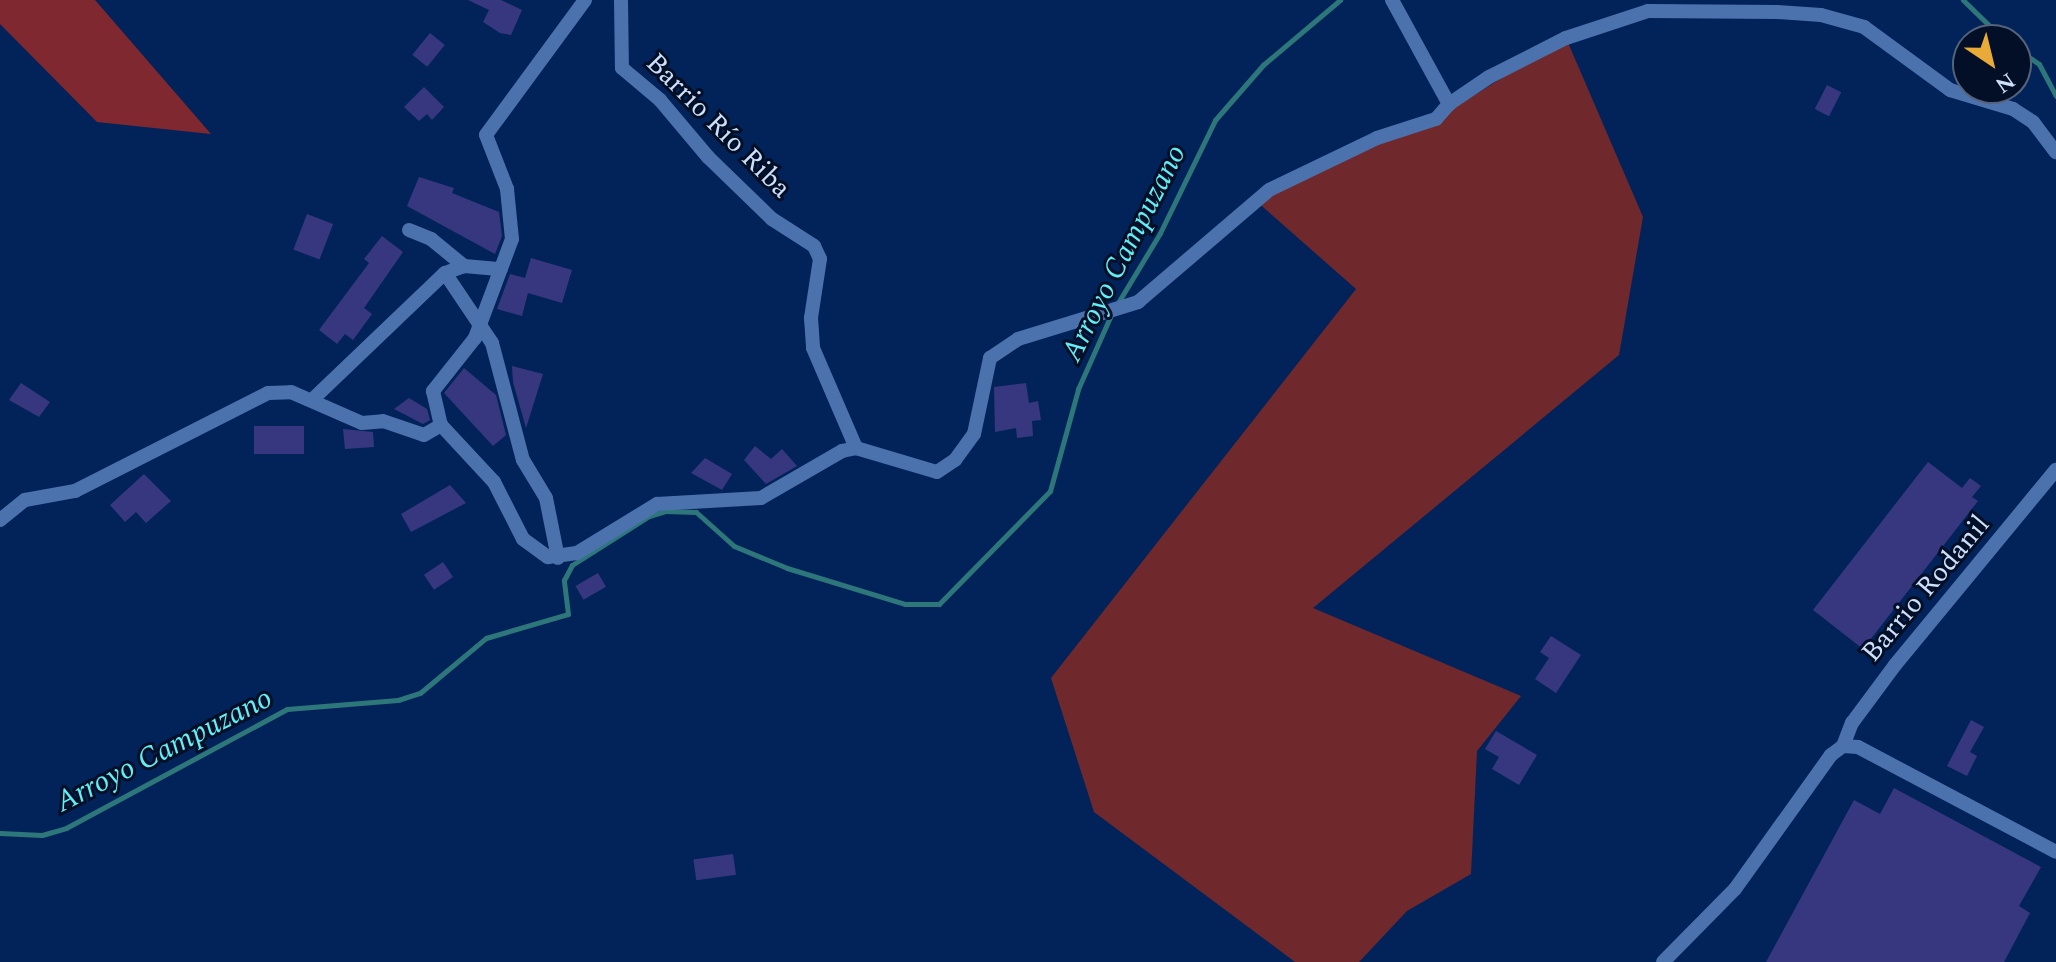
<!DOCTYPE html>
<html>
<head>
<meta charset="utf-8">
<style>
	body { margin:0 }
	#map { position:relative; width:2056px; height:962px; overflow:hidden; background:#022359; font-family:Spectral,serif }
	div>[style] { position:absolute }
	.green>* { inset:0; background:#6f292d }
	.forest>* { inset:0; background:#802830 }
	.stream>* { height:5px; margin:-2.5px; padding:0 2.5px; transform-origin:2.5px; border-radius:2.5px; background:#2d777a }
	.building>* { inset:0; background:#373780; transform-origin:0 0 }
	.street>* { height:14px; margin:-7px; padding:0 7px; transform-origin:7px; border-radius:7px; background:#4c72ae }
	span { translate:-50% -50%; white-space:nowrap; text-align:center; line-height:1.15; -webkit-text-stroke:6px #030f26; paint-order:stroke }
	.street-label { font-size:28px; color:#cedffa }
	.water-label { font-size:30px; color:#62eef4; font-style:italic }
	.north { position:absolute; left:1952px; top:24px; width:80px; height:80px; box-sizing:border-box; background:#030f26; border:2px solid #54627b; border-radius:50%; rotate:145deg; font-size:22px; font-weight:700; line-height:32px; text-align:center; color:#cedffa }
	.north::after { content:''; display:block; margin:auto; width:28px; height:36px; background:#e8ab37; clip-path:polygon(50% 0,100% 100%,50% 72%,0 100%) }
</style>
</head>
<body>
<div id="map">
	<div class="green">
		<div style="clip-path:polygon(1566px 38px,1643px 217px,1619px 355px,1313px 608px,1521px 696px,1477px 751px,1471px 874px,1407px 911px,1359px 962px,1295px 962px,1094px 812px,1051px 678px,1356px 289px,1255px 200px,1436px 119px)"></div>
	</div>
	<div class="forest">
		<div style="clip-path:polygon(0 0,95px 0,211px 134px,97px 122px,0 24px)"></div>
	</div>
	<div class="stream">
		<div style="left:1963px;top:0;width:57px;rotate:44.3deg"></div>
		<div style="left:2016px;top:48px;width:28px;rotate:35deg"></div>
		<div style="left:2039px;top:64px;width:36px;rotate:62deg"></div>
		<div style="left:1116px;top:306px;width:85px;rotate:-58.9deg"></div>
		<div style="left:1160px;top:233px;width:126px;rotate:-64deg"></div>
		<div style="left:1215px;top:120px;width:73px;rotate:-48.9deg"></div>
		<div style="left:1263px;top:65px;width:101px;rotate:-40.2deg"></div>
		<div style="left:0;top:833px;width:42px;rotate:2.7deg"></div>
		<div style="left:42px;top:835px;width:25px;rotate:-16deg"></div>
		<div style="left:66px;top:828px;width:251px;rotate:-28.3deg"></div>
		<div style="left:287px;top:709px;width:111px;rotate:-4.6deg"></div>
		<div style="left:398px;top:700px;width:23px;rotate:-18deg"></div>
		<div style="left:420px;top:693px;width:86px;rotate:-39.8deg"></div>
		<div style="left:486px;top:638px;width:85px;rotate:-16.3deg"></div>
		<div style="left:568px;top:614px;width:34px;rotate:-97deg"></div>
		<div style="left:564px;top:580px;width:17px;rotate:-62deg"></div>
		<div style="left:572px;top:565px;width:91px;rotate:-32.5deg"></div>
		<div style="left:649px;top:516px;width:17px;rotate:-17deg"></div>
		<div style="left:665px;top:511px;width:31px;rotate:2deg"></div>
		<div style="left:696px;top:512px;width:51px;rotate:41.8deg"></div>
		<div style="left:734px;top:546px;width:57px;rotate:22.5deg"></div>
		<div style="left:787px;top:568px;width:123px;rotate:17deg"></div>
		<div style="left:905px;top:604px;width:34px"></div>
		<div style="left:939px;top:604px;width:158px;rotate:-45.5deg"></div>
		<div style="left:1050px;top:491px;width:106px;rotate:-74.6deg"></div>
		<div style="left:1078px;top:389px;width:81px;rotate:-66deg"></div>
	</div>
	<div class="building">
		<div style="clip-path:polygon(468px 0,501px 0,522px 10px,511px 35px,500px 33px,483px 22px,489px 10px)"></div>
		<div style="left:430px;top:33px;width:19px;height:28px;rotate:39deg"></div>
		<div style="left:1827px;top:85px;width:16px;height:27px;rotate:27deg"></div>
		<div style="clip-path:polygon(424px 87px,444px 107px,432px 120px,427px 114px,419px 121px,404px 107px)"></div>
		<div style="clip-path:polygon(419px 177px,454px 188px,452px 193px,499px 212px,502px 236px,495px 254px,407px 206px)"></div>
		<div style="left:307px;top:214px;width:28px;height:38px;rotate:21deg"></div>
		<div style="clip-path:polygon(382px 236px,403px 252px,364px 308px,372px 314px,353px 340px,345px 334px,337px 344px,319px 330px,369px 263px,364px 259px)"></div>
		<div style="clip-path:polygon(531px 258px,572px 270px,562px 303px,528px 293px,522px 316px,497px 309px,510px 274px,525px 278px)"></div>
		<div style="clip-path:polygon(512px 366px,543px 374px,526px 428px,513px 382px)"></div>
		<div style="clip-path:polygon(464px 368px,496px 395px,506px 435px,493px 446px,444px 393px)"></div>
		<div style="clip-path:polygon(21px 383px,50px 402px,39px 417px,9px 400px)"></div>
		<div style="clip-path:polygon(1026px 383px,1029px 403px,1038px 401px,1041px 420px,1032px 421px,1033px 436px,1017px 438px,1016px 428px,995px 432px,994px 387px)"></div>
		<div style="clip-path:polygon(409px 398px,427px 409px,430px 420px,423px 424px,394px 409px)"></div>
		<div style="left:304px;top:426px;width:28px;height:50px;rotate:90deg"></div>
		<div style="clip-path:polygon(343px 429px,373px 432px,374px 447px,345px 449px)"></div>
		<div style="clip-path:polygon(755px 446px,771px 459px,782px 449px,797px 466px,766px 484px,744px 460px)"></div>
		<div style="clip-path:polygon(705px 458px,732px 474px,722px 490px,691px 473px)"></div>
		<div style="clip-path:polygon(1928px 462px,1962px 488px,1970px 478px,1981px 486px,1972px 497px,1978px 501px,1863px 649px,1813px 610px)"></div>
		<div style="clip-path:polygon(144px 474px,171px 501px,146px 523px,136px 512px,125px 522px,110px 505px)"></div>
		<div style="clip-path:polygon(450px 485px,466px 503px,411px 532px,401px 514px)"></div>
		<div style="left:443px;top:562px;width:18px;height:23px;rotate:56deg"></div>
		<div style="left:598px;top:573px;width:16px;height:26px;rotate:60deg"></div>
		<div style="clip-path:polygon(1551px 636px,1581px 655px,1556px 693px,1535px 679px,1549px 658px,1540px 652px)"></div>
		<div style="clip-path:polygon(1971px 720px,1984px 727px,1970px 752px,1977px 756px,1967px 776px,1947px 766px)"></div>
		<div style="clip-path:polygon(1496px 731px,1537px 755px,1519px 785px,1492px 769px,1499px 757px,1485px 749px)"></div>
		<div style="clip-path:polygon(1894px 788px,2041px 867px,2019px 906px,2030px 913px,2004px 962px,1766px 962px,1854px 800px,1880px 814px)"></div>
		<div style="left:733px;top:854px;width:21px;height:40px;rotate:82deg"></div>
	</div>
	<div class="street">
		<div style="left:585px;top:0;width:167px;rotate:126.3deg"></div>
		<div style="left:486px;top:135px;width:58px;rotate:68.7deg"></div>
		<div style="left:507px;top:189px;width:50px;rotate:84.3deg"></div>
		<div style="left:512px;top:239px;width:106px;rotate:110.5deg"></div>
		<div style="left:475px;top:338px;width:68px;rotate:128.4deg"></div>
		<div style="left:433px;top:391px;width:35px;rotate:77deg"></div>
		<div style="left:441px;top:425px;width:78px;rotate:47.1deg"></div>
		<div style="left:494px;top:482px;width:64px;rotate:63deg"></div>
		<div style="left:523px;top:539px;width:31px;rotate:36deg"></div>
		<div style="left:548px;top:557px;width:29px;rotate:-8deg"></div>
		<div style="left:577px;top:553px;width:94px;rotate:-31.5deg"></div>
		<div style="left:657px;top:504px;width:104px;rotate:-3.3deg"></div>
		<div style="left:761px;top:498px;width:94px;rotate:-30.1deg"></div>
		<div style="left:842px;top:451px;width:14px;rotate:-12deg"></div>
		<div style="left:856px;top:448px;width:84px;rotate:16.5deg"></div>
		<div style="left:937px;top:472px;width:22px;rotate:-34deg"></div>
		<div style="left:955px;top:460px;width:32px;rotate:-54deg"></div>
		<div style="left:974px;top:434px;width:78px;rotate:-78.1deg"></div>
		<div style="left:990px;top:358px;width:34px;rotate:-34deg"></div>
		<div style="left:1018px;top:339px;width:126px;rotate:-17.1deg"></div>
		<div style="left:1138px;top:302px;width:172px;rotate:-40.5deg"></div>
		<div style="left:1269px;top:190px;width:120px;rotate:-25.7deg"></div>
		<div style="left:1377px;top:138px;width:62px;rotate:-17.9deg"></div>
		<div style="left:1436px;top:119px;width:20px;rotate:-49deg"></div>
		<div style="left:1449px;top:104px;width:48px;rotate:-34deg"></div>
		<div style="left:1489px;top:77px;width:86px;rotate:-26.9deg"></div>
		<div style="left:1566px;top:38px;width:86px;rotate:-18.2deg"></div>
		<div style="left:1648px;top:11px;width:129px;rotate:0.4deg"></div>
		<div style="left:1777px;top:12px;width:44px;rotate:3.9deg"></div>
		<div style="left:1821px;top:15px;width:45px;rotate:15.6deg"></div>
		<div style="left:1864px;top:27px;width:107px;rotate:36.2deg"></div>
		<div style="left:1950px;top:90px;width:66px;rotate:16.8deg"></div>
		<div style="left:2013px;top:109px;width:24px;rotate:33deg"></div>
		<div style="left:2033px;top:122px;width:38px;rotate:53deg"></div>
		<div style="left:621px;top:0;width:68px;rotate:89.2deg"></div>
		<div style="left:622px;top:68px;width:50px;rotate:40.1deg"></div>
		<div style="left:660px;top:100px;width:75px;rotate:49.9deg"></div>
		<div style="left:708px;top:157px;width:89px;rotate:44.1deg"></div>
		<div style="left:772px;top:219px;width:50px;rotate:32.7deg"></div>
		<div style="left:814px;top:246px;width:14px;rotate:65deg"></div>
		<div style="left:820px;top:259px;width:60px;rotate:98.7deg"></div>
		<div style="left:811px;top:318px;width:30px;rotate:86deg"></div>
		<div style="left:813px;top:348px;width:109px;rotate:66.7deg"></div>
		<div style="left:1392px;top:0;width:119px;rotate:61.3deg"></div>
		<div style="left:409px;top:230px;width:24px;rotate:22deg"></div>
		<div style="left:431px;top:239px;width:43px;rotate:39.3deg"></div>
		<div style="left:445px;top:273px;width:84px;rotate:56.1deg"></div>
		<div style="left:492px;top:343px;width:121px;rotate:75.2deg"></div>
		<div style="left:523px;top:460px;width:44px;rotate:58.8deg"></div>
		<div style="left:546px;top:498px;width:61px;rotate:78.7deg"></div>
		<div style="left:313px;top:399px;width:182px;rotate:-43.7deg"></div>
		<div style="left:445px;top:273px;width:20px;rotate:-20deg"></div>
		<div style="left:464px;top:266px;width:37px;rotate:5deg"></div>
		<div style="left:0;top:520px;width:32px;rotate:-39deg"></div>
		<div style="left:25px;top:500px;width:51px;rotate:-10.2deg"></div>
		<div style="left:75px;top:491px;width:216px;rotate:-26.9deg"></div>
		<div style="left:268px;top:393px;width:23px;rotate:-2deg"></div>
		<div style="left:291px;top:392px;width:77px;rotate:23.6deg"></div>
		<div style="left:362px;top:423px;width:21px;rotate:-5deg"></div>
		<div style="left:383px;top:421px;width:43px;rotate:18.9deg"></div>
		<div style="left:424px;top:435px;width:20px;rotate:-30deg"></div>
		<div style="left:1843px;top:746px;width:25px;rotate:-69deg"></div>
		<div style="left:1852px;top:723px;width:72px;rotate:-53.4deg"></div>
		<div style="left:1895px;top:665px;width:253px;rotate:-50.5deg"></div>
		<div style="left:1663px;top:962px;width:103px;rotate:-45.4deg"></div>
		<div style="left:1735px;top:889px;width:165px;rotate:-54.4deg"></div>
		<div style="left:1831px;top:755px;width:15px;rotate:-37deg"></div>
		<div style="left:1843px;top:746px;width:15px;rotate:4deg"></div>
		<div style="left:1858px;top:747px;width:224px;rotate:27.9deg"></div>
	</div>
	<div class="street-label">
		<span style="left:718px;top:126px;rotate:45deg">Barrio Río Riba</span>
		<span style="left:1926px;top:589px;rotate:-50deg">Barrio Rodanil</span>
	</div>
	<div class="water-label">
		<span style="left:1124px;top:253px;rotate:-63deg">Arroyo Campuzano</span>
		<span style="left:164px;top:750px;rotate:-27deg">Arroyo Campuzano</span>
	</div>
	<div class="north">N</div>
</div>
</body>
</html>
